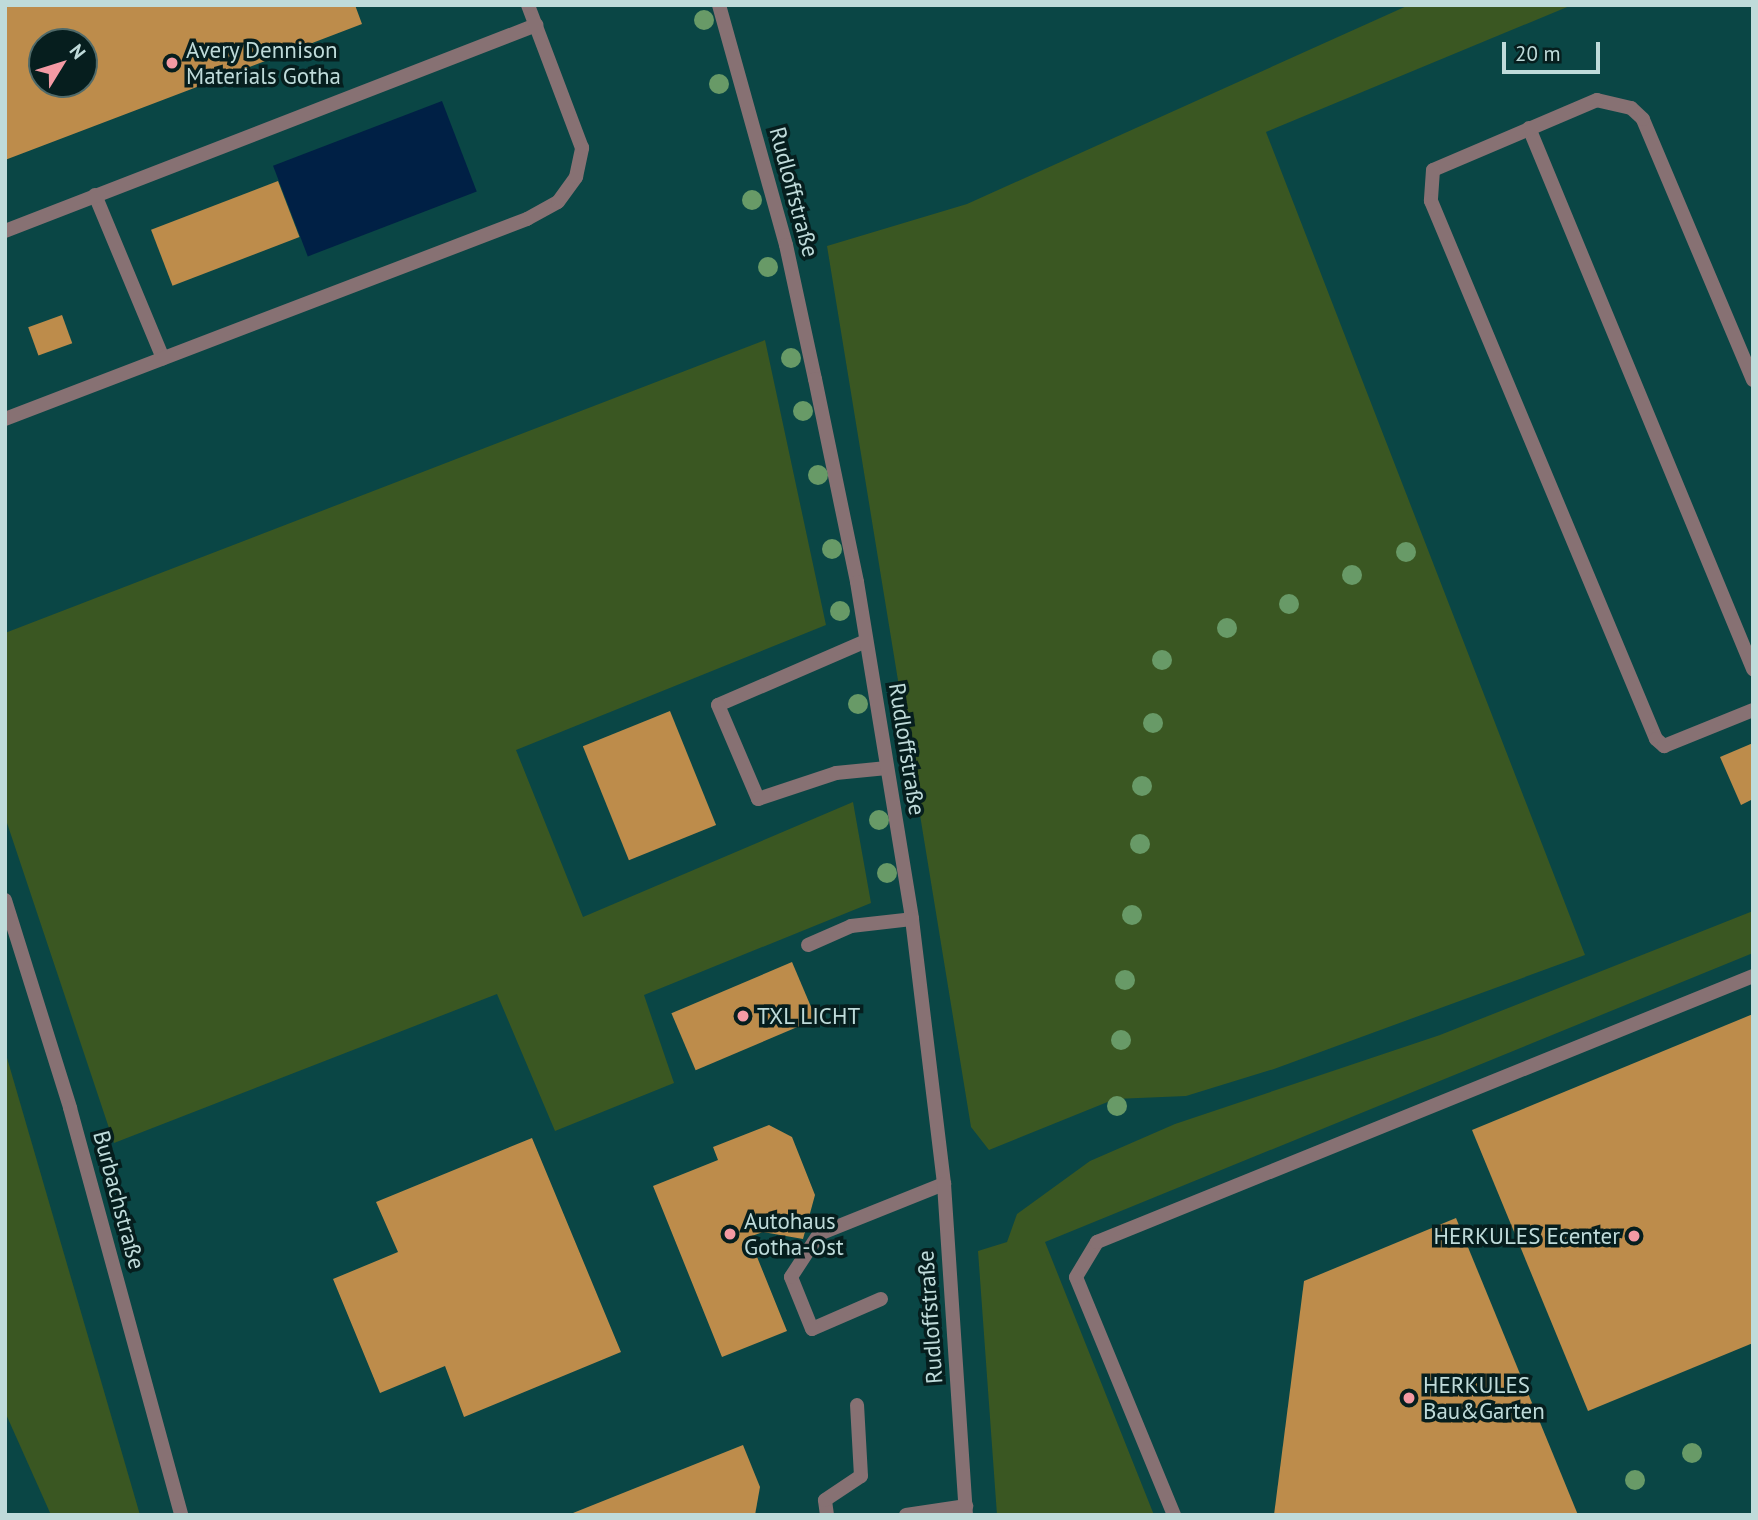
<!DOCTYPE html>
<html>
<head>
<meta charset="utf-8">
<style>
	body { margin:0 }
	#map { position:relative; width:1758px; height:1520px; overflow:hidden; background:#0a3a39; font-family:"PT Sans",sans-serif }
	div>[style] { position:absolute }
	.built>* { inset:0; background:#0a4645 }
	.green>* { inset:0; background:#3a5722 }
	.water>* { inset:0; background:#002045; transform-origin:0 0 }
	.building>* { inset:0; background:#bd8c4b; transform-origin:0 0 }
	.lane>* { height:14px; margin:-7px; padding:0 7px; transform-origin:7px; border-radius:7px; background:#877173 }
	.street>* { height:14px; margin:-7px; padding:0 7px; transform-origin:7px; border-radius:7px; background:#877173 }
	.trees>* { width:20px; height:20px; margin:-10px; border-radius:50%; background:#689a67 }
	.dots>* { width:19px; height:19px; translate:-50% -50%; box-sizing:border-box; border:4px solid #061e1e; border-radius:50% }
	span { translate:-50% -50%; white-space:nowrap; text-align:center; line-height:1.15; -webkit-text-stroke:7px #061e1e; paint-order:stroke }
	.poi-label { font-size:23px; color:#bfdbda }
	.left { translate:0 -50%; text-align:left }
	.right { translate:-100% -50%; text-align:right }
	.street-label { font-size:23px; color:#bfdbda }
	.frame { position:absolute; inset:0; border:7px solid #bfdbda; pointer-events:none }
	.north { position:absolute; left:28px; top:28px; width:70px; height:70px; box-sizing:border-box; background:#061e1e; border:2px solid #506a69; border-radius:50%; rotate:52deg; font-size:19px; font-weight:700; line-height:28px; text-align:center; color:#bfdbda }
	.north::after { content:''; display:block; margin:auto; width:24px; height:32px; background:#f49aa4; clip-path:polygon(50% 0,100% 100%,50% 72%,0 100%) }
	.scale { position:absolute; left:1502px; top:42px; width:98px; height:32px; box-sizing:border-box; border:4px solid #bfdbda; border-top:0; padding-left:9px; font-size:21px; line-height:24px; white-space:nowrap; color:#bfdbda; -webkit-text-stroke:5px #061e1e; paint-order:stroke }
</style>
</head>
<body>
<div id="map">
	<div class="built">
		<div style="clip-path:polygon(evenodd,5px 5px,1753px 5px,1753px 1515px,5px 1515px,5px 5px,42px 42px,84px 42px,84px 84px,42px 84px,42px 42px)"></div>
	</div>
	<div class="green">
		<div style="clip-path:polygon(1409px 5px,1572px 5px,1266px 132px,1585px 955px,1274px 1069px,1186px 1096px,1115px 1099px,989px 1150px,971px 1127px,827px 246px,967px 204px)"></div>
		<div style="clip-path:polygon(765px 340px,826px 625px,516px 750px,583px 917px,853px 802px,871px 903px,644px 995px,674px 1083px,555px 1131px,497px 994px,114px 1143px,5px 817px,5px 633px)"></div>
		<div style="clip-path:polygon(1753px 911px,1753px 953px,1045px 1242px,1154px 1515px,997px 1515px,978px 1251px,1007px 1242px,1017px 1214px,1090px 1161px,1175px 1124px,1440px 1035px)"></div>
		<div style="clip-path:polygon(5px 1051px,140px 1515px,51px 1515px,5px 1412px)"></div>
	</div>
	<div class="water">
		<div style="left:442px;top:101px;width:97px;height:181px;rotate:69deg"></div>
	</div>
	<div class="building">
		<div style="clip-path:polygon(evenodd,5px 5px,355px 5px,362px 24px,5px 160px,5px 5px,42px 42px,84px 42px,84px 84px,42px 84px,42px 42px)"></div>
		<div style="left:278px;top:181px;width:60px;height:136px;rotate:69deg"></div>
		<div style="left:62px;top:315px;width:30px;height:36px;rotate:70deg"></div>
		<div style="left:670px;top:711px;width:123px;height:94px;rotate:68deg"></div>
		<div style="clip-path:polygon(1753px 743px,1753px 799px,1741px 805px,1720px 757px)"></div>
		<div style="left:792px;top:962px;width:62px;height:131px;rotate:67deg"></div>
		<div style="clip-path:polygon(1753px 1014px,1753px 1343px,1588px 1411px,1472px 1130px)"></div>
		<div style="clip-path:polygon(769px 1125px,792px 1137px,815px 1195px,803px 1239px,763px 1232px,749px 1237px,787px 1331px,722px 1357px,653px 1186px,718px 1160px,713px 1147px)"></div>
		<div style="clip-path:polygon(532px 1138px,621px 1352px,464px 1417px,445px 1366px,380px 1393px,333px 1279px,398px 1252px,376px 1202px)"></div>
		<div style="clip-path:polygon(1456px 1218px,1578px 1515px,1274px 1515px,1304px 1281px)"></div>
		<div style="clip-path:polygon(743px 1445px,760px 1487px,755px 1515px,568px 1515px)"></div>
	</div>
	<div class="lane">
		<div style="left:1529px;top:128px;width:586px;rotate:67.51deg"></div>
		<div style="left:95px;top:195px;width:177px;rotate:67.4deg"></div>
		<div style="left:5px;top:231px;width:570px;rotate:-21.2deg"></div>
		<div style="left:1753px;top:380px;width:283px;rotate:-112.9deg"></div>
		<div style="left:1643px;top:119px;width:16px;rotate:-137deg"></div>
		<div style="left:1631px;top:108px;width:35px;rotate:-167deg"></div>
		<div style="left:1597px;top:100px;width:178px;rotate:156.9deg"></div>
		<div style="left:1433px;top:170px;width:31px;rotate:94deg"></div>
		<div style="left:1431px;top:201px;width:583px;rotate:67.3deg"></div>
		<div style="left:1656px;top:739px;width:11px;rotate:41deg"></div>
		<div style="left:1664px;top:746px;width:96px;rotate:-22deg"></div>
		<div style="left:5px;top:419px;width:559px;rotate:-20.96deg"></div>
		<div style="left:527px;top:219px;width:35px;rotate:-29deg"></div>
		<div style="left:558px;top:202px;width:31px;rotate:-54deg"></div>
		<div style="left:576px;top:177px;width:30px;rotate:-78deg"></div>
		<div style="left:582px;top:148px;width:153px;rotate:-110.7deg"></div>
		<div style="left:866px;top:641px;width:161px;rotate:156.6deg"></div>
		<div style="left:718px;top:705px;width:102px;rotate:66.9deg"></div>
		<div style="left:758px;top:799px;width:82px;rotate:-18.4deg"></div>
		<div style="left:836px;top:773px;width:51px;rotate:-5.6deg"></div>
		<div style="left:808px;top:945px;width:47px;rotate:-23.8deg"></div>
		<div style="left:851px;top:926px;width:61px;rotate:-6.5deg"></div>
		<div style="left:881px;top:1299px;width:75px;rotate:156.5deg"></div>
		<div style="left:812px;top:1329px;width:56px;rotate:-112deg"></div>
		<div style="left:791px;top:1277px;width:51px;rotate:-56.9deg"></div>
		<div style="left:819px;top:1234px;width:135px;rotate:-21.8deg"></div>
		<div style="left:827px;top:1515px;width:15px;rotate:-98deg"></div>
		<div style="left:825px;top:1500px;width:43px;rotate:-33.7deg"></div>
		<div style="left:861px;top:1476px;width:71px;rotate:-93.2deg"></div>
		<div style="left:906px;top:1515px;width:61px;rotate:-8.5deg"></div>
		<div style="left:1174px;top:1515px;width:257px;rotate:-112.4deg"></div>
		<div style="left:1076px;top:1277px;width:41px;rotate:-59deg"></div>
		<div style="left:1097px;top:1242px;width:708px;rotate:-22.07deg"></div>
	</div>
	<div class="street">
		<div style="left:719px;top:5px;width:249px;rotate:74.4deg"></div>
		<div style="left:786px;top:245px;width:137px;rotate:77.8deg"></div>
		<div style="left:815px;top:379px;width:207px;rotate:78.3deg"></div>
		<div style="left:857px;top:582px;width:341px;rotate:80.7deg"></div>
		<div style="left:912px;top:919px;width:267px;rotate:83.1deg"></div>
		<div style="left:944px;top:1184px;width:332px;rotate:86.2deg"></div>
		<div style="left:5px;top:900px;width:218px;rotate:72.6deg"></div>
		<div style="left:70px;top:1108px;width:422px;rotate:74.7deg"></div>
	</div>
	<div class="trees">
		<div style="left:704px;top:20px"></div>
		<div style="left:719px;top:84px"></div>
		<div style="left:752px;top:200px"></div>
		<div style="left:768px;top:267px"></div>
		<div style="left:791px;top:358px"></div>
		<div style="left:803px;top:411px"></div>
		<div style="left:818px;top:475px"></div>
		<div style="left:832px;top:549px"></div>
		<div style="left:1406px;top:552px"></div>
		<div style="left:1352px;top:575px"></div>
		<div style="left:1289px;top:604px"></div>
		<div style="left:840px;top:611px"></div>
		<div style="left:1227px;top:628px"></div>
		<div style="left:1162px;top:660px"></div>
		<div style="left:858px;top:704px"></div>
		<div style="left:1153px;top:723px"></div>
		<div style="left:1142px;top:786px"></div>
		<div style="left:879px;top:820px"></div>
		<div style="left:1140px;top:844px"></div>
		<div style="left:887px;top:873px"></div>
		<div style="left:1132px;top:915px"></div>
		<div style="left:1125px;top:980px"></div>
		<div style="left:1121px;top:1040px"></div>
		<div style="left:1117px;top:1106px"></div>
		<div style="left:1692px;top:1453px"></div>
		<div style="left:1635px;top:1480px"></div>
	</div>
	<div class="dots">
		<div style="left:172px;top:63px;background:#f49aa4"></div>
		<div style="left:743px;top:1016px;background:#f49aa4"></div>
		<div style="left:730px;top:1234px;background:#f49aa4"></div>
		<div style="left:1634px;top:1236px;background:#f49aa4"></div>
		<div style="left:1409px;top:1398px;background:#f49aa4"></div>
	</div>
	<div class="poi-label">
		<span class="left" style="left:186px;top:63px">Avery Dennison<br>Materials Gotha</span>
		<span class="left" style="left:757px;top:1016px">TXL LICHT</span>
		<span class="left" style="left:744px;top:1234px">Autohaus<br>Gotha-Ost</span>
		<span class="right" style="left:1620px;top:1236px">HERKULES Ecenter</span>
		<span class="left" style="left:1423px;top:1398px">HERKULES<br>Bau&amp;Garten</span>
	</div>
	<div class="street-label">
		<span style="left:794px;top:192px;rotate:75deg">Rudloffstraße</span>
		<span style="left:907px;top:749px;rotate:81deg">Rudloffstraße</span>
		<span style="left:119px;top:1200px;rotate:75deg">Burbachstraße</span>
		<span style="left:930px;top:1317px;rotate:-94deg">Rudloffstraße</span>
	</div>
	<div class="frame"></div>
	<div class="north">N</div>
	<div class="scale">20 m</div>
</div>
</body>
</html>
